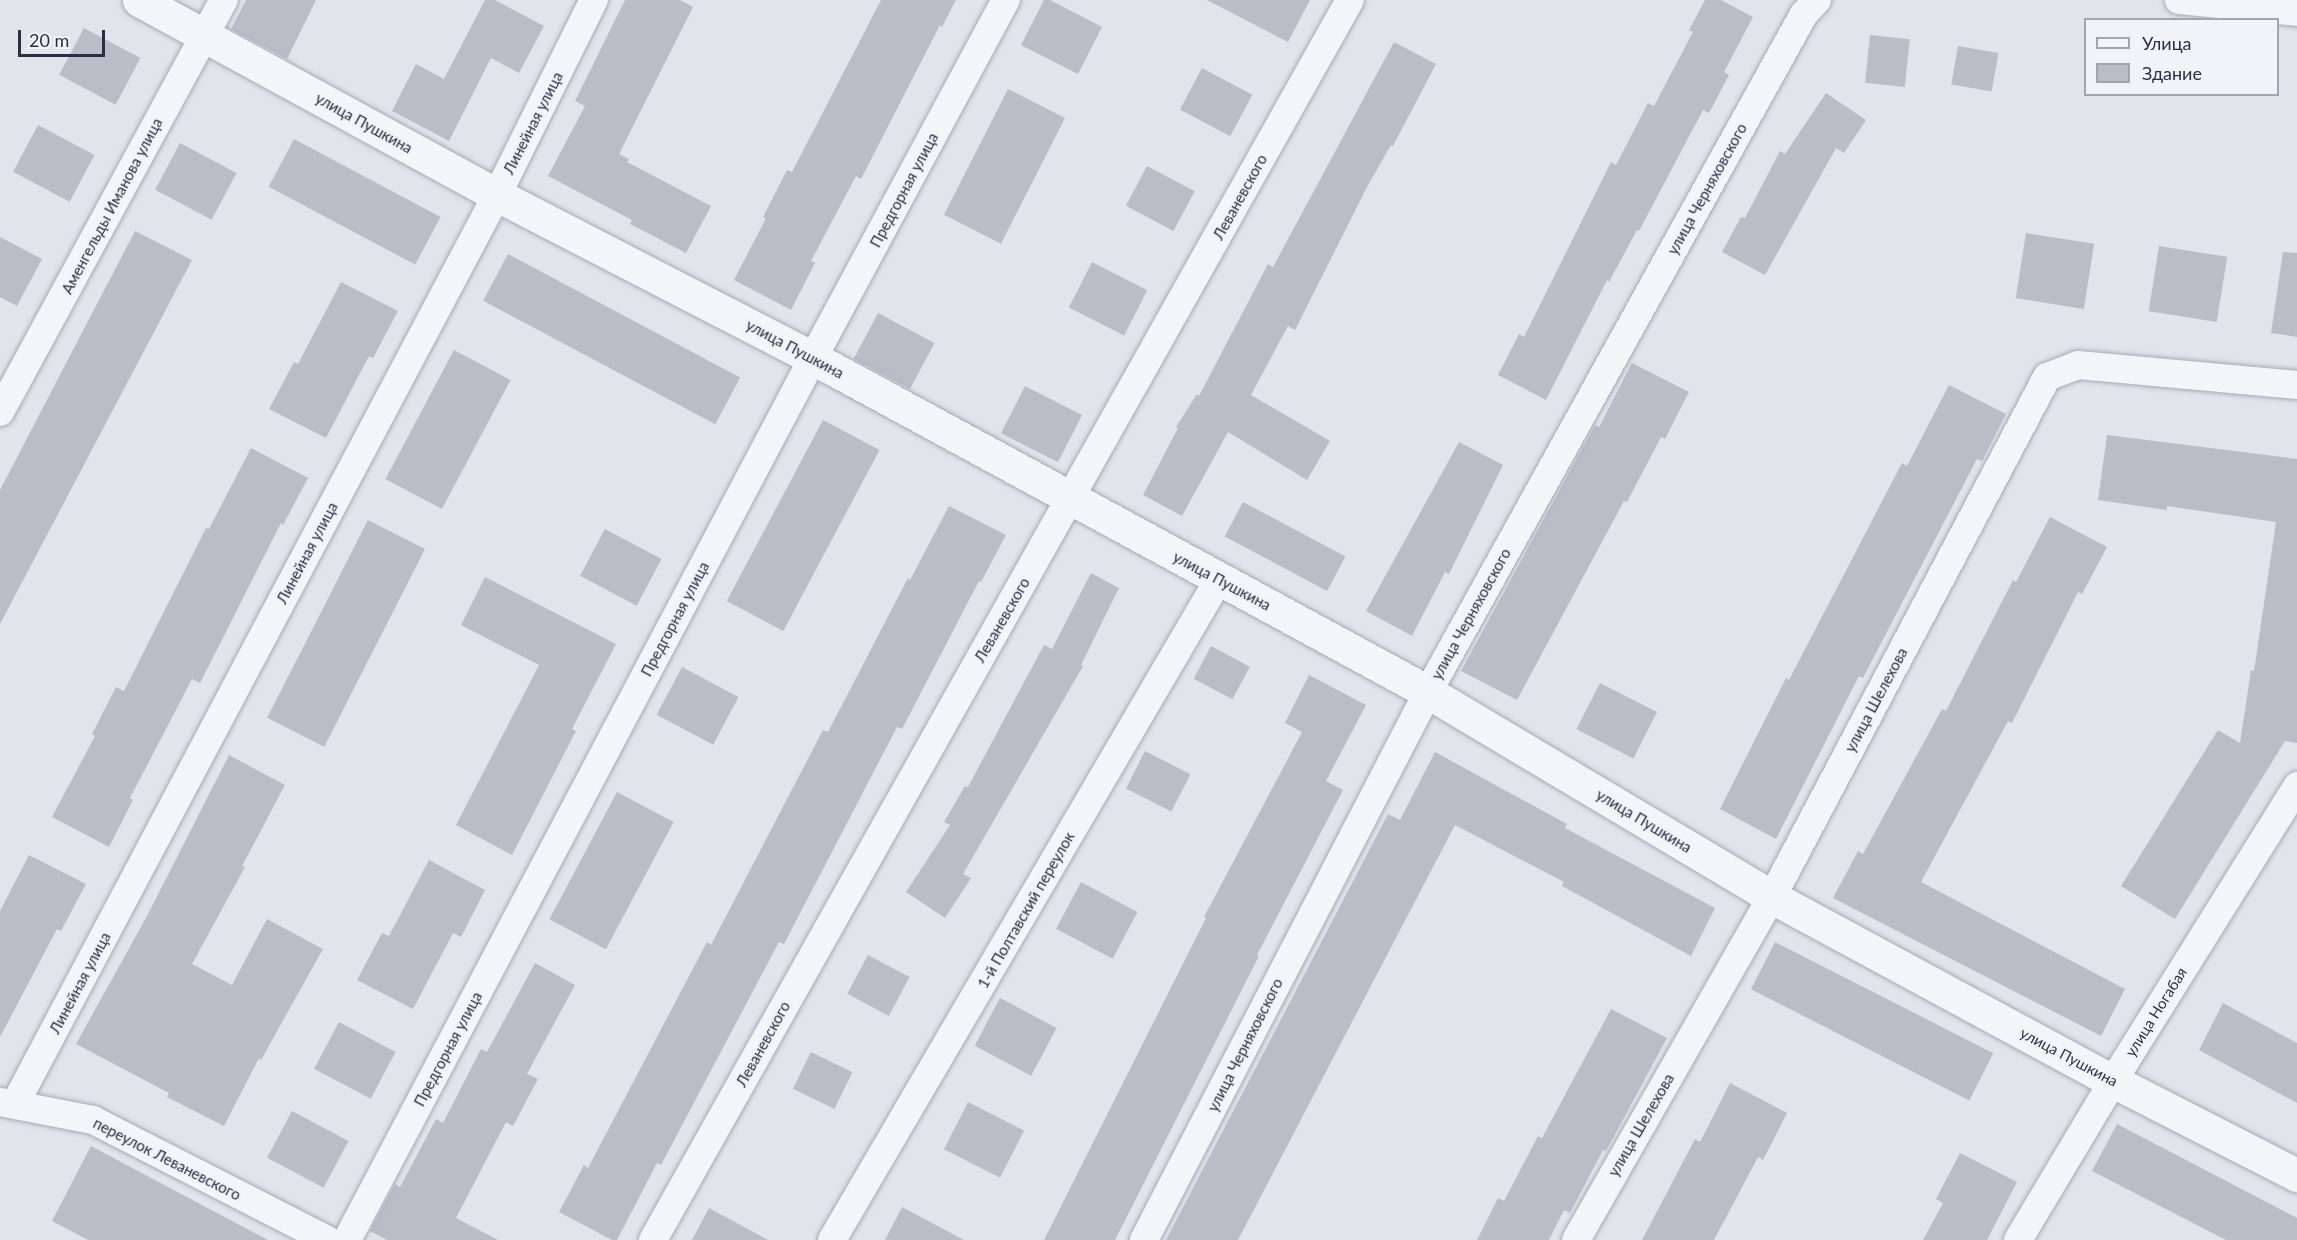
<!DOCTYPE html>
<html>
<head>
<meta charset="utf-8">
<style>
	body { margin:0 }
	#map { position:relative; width:2297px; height:1240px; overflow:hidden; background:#e1e4ea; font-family:Lato,sans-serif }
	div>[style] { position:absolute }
	.building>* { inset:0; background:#b8bdc8; transform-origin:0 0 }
	.roads { filter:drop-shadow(0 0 2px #a6aab5) drop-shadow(0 0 2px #a6aab5) }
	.minor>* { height:28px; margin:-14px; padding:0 14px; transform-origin:14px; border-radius:14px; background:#f4f5f8 }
	.tertiary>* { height:33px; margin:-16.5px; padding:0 16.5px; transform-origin:16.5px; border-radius:16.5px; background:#f4f5f8 }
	span { translate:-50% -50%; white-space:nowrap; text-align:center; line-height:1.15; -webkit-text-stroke:5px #f1f3f8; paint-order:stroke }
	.street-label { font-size:15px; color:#283043 }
	.legend { position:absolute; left:2084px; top:18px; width:195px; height:78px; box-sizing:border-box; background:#f1f3f8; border:2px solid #a1a5b0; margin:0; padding:8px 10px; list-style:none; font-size:18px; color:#283043 }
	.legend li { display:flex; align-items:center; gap:12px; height:30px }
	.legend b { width:30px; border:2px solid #a1a5b0 }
	.scale { position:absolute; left:18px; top:30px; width:87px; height:27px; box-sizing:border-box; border:3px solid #283043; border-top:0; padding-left:8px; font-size:18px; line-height:21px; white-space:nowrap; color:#283043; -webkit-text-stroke:4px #f1f3f8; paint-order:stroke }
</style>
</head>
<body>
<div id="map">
	<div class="building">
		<div style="clip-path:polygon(246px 0,316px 0,287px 59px,231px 29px)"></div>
		<div style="clip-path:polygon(485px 0,495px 0,544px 26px,519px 73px,491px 58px,449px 141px,392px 111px,416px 64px,444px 79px)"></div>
		<div style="clip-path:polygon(625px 0,680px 0,693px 7px,619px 154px,629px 159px,627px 162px,711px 206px,686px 253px,630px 224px,632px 220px,548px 176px,585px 106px,575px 101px)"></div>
		<div style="clip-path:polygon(881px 0,956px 0,942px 27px,940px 25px,861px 179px,856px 176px,811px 261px,815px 263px,791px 310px,734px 280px,766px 218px,763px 217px,787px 170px,792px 172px)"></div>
		<div style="clip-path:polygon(1044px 0,1050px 0,1102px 27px,1078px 74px,1021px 45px)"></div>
		<div style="clip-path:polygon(1207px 0,1310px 0,1288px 42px)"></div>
		<div style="clip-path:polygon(1705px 0,1721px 0,1753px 17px,1724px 72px,1729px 75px,1709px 113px,1703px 110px,1639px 231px,1637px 230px,1609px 282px,1607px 280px,1546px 400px,1498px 375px,1519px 334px,1524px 337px,1611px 162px,1616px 165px,1648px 103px,1654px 106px,1693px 32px,1689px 30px)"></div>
		<div style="left:84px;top:28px;width:64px;height:53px;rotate:28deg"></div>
		<div style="left:1870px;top:35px;width:40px;height:48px;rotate:6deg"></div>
		<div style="clip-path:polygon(1394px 42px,1436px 64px,1393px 146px,1391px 145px,1367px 187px,1295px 330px,1288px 326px,1251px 395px,1330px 441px,1307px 480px,1228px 432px,1182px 516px,1143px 495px,1178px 428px,1176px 427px,1197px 394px,1199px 396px,1268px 264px,1273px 267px)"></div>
		<div style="left:1958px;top:46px;width:41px;height:39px;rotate:10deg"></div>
		<div style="left:1202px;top:68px;width:57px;height:47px;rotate:28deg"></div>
		<div style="left:1008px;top:89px;width:64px;height:141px;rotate:27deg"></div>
		<div style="clip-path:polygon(1826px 93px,1866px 120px,1844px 153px,1836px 148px,1765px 275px,1722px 252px,1741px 217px,1745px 218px,1780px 151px,1785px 154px)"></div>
		<div style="left:38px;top:125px;width:64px;height:53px;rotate:28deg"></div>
		<div style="left:294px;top:139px;width:166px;height:54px;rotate:28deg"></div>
		<div style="left:180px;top:143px;width:64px;height:53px;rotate:28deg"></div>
		<div style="left:1147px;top:166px;width:54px;height:45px;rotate:28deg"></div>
		<div style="clip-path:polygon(135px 231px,192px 260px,0 624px,0 490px)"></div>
		<div style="left:2026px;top:233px;width:69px;height:66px;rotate:9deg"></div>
		<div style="clip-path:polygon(0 237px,42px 259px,17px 306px,0 297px)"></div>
		<div style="left:2159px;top:246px;width:69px;height:66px;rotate:9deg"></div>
		<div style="clip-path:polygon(2283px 252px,2297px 253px,2297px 337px,2271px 333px)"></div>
		<div style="left:508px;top:254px;width:263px;height:53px;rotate:28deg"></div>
		<div style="left:1092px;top:262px;width:62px;height:51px;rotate:27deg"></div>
		<div style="clip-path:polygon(341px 282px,398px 311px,373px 358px,369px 356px,326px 438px,269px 409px,294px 362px,298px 364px)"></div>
		<div style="left:878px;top:313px;width:64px;height:52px;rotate:28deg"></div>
		<div style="left:454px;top:350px;width:64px;height:146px;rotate:28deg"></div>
		<div style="clip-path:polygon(1632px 363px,1689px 392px,1665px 439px,1661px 437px,1627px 502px,1624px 501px,1517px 700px,1461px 671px,1595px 425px,1599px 427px)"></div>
		<div style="clip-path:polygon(1949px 385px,2006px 414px,1982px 461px,1977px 459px,1863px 678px,1859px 676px,1776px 839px,1720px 809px,1786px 678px,1789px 680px,1902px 463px,1907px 466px)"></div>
		<div style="left:1025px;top:386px;width:64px;height:53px;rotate:27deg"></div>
		<div style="left:823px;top:420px;width:64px;height:205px;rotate:28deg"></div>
		<div style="clip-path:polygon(2107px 435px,2297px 459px,2297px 743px,2285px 741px,2175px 919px,2121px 886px,2218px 730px,2240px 743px,2251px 670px,2254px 671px,2276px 522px,2167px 506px,2167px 510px,2098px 500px)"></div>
		<div style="clip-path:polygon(1459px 442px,1503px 465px,1449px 574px,1445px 572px,1412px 636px,1366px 611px)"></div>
		<div style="clip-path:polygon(251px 448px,308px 478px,283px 525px,281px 523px,200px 683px,192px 679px,130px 798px,133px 800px,109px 847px,52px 817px,95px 736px,92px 734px,116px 687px,124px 691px,206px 528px,209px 529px)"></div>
		<div style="left:1243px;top:502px;width:116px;height:39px;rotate:28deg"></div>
		<div style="clip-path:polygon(949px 506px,1006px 535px,981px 582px,979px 581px,902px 729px,897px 727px,784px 944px,779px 942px,661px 1165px,657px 1163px,617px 1240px,612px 1240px,559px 1212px,584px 1165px,588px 1168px,707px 942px,711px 945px,823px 730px,828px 732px,908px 578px,910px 580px)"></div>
		<div style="clip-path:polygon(2050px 517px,2107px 547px,2082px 594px,2078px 592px,2012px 723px,2008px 721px,1921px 882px,2125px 989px,2101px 1036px,1833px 898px,1858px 851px,1863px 854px,1942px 709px,1946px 711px,2013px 580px,2016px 582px)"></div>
		<div style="left:368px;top:520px;width:64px;height:222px;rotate:27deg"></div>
		<div style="left:605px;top:529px;width:64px;height:53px;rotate:28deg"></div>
		<div style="clip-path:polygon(1091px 573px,1119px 588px,1081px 665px,1083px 666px,963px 874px,971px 878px,945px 918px,906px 892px,950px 825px,944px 822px,965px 786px,968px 787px,1044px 645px,1052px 649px)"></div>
		<div style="clip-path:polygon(485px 577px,616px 644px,572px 729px,576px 731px,512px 855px,456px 825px,539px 665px,461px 625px)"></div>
		<div style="left:1211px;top:646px;width:44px;height:37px;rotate:28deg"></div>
		<div style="left:682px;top:667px;width:64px;height:54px;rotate:28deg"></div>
		<div style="clip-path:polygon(1309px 675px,1366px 705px,1326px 781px,1343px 790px,1257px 955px,1259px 956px,1115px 1240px,1044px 1240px,1206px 918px,1204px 917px,1302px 732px,1285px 723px)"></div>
		<div style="left:1600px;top:683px;width:64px;height:52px;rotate:27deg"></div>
		<div style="left:1145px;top:751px;width:51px;height:42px;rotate:27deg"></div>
		<div style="clip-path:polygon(1435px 752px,1567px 824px,1565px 828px,1715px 908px,1691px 956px,1562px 886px,1564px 882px,1455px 825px,1238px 1240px,1166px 1240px,1388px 814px,1400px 820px)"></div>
		<div style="clip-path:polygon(229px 755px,285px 785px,242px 866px,245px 867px,192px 964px,232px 985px,267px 919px,323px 949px,261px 1060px,259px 1058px,224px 1126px,167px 1097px,169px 1093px,76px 1044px,147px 916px)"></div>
		<div style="left:617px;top:792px;width:64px;height:144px;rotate:28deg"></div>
		<div style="clip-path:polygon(29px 855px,86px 884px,61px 931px,57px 929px,0 1037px,0 911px)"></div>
		<div style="clip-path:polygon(429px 860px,485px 890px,461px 937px,453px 933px,413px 1009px,357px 980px,382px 933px,389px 936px)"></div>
		<div style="left:1081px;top:882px;width:64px;height:53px;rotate:28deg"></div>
		<div style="left:1775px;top:942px;width:245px;height:53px;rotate:27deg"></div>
		<div style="left:868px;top:955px;width:47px;height:44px;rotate:28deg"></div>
		<div style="clip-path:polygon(535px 963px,575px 985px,527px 1074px,538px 1079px,513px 1126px,506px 1122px,456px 1218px,498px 1240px,387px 1240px,370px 1231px,395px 1184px,400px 1187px,436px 1119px,443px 1123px,481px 1049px,487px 1052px)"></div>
		<div style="left:1000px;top:998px;width:64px;height:54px;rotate:28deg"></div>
		<div style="clip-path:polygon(2223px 1003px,2297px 1043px,2297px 1103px,2199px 1050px)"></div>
		<div style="clip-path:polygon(1611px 1009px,1667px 1038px,1606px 1151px,1603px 1150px,1570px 1213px,1564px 1210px,1549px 1240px,1477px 1240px,1498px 1198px,1504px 1201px,1538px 1136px,1542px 1138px)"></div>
		<div style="left:339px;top:1022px;width:64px;height:53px;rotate:28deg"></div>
		<div style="left:811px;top:1052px;width:46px;height:41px;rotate:26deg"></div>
		<div style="clip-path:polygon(1730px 1083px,1787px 1113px,1763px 1160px,1758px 1157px,1714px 1240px,1642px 1240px,1695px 1139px,1700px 1142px)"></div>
		<div style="left:968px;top:1102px;width:63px;height:53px;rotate:27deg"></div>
		<div style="left:292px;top:1111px;width:64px;height:53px;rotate:28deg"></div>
		<div style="clip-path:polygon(2117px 1124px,2297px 1218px,2297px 1240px,2226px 1240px,2092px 1171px)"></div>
		<div style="clip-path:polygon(91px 1146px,268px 1240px,88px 1240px,52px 1221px)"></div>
		<div style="clip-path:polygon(1960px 1153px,2017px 1182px,1987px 1240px,1923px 1240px,1943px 1203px,1936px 1199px)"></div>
		<div style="clip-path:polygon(902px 1207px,964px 1240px,885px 1240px)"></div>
		<div style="clip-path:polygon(709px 1208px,768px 1240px,692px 1240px)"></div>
	</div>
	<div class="roads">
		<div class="minor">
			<div style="left:2179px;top:0;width:119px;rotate:5.8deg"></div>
			<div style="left:0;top:412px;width:469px;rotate:-61.5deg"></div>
			<div style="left:0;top:1102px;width:95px;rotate:11deg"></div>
			<div style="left:93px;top:1120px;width:263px;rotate:27.1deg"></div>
			<div style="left:15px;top:1104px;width:1029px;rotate:-62.07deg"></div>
			<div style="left:497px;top:195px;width:218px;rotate:-63.6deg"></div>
			<div style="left:347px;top:1240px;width:998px;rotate:-62.15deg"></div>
			<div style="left:813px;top:358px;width:407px;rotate:-61.7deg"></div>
			<div style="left:653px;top:1240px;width:1422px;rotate:-60.66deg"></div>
			<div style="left:832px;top:1240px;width:766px;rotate:-59.65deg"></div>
			<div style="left:1144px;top:1240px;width:617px;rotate:-62.6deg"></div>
			<div style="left:1428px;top:692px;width:775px;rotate:-60.99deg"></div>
			<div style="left:1804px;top:14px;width:19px;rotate:-47deg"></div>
			<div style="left:1576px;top:1240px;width:395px;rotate:-60.3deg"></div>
			<div style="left:1772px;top:897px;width:588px;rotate:-62.13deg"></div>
			<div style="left:2047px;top:377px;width:33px;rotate:-21deg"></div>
			<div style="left:2078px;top:365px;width:220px;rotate:5.2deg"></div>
			<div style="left:2018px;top:1240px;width:185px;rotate:-59.1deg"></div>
			<div style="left:2113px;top:1081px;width:348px;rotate:-58deg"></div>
		</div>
		<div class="tertiary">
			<div style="left:139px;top:0;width:408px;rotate:28.6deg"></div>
			<div style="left:497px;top:195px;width:356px;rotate:27.3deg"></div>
			<div style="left:813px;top:358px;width:700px;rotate:28.51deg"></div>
			<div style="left:1428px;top:692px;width:400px;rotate:30.8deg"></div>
			<div style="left:1772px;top:897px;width:387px;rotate:28.4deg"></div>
			<div style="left:2113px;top:1081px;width:207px;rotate:27.1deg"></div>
		</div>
	</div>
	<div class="street-label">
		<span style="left:364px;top:123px;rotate:29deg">улица Пушкина</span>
		<span style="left:533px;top:123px;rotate:-63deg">Линейная улица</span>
		<span style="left:1707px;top:189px;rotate:-61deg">улица Черняховского</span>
		<span style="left:904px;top:190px;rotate:-62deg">Предгорная улица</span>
		<span style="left:1240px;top:197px;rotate:-61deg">Леваневского</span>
		<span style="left:112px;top:206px;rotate:-62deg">Аменгельды Иманова улица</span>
		<span style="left:795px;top:349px;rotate:28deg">улица Пушкина</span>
		<span style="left:307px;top:553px;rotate:-62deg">Линейная улица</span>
		<span style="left:1222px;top:581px;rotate:28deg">улица Пушкина</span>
		<span style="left:1471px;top:614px;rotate:-61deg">улица Черняховского</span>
		<span style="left:675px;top:619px;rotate:-62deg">Предгорная улица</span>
		<span style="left:1002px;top:620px;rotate:-60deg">Леваневского</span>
		<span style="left:1876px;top:700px;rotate:-62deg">улица Шелехова</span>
		<span style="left:1644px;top:821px;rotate:31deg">улица Пушкина</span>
		<span style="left:1026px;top:910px;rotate:-60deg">1-й Полтавский переулок</span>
		<span style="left:80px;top:983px;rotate:-62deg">Линейная улица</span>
		<span style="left:2156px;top:1012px;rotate:-58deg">улица Ногабая</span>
		<span style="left:763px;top:1044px;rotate:-61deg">Леваневского</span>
		<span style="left:1245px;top:1045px;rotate:-63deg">улица Черняховского</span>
		<span style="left:448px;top:1049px;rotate:-62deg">Предгорная улица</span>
		<span style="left:2069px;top:1057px;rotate:28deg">улица Пушкина</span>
		<span style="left:1641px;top:1125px;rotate:-60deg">улица Шелехова</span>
		<span style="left:167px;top:1159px;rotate:27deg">переулок Леваневского</span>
	</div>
	<ul class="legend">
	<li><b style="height:8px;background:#f4f5f8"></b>Улица</li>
	<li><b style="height:16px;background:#b8bdc8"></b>Здание</li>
	</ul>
	<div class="scale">20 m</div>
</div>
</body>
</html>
